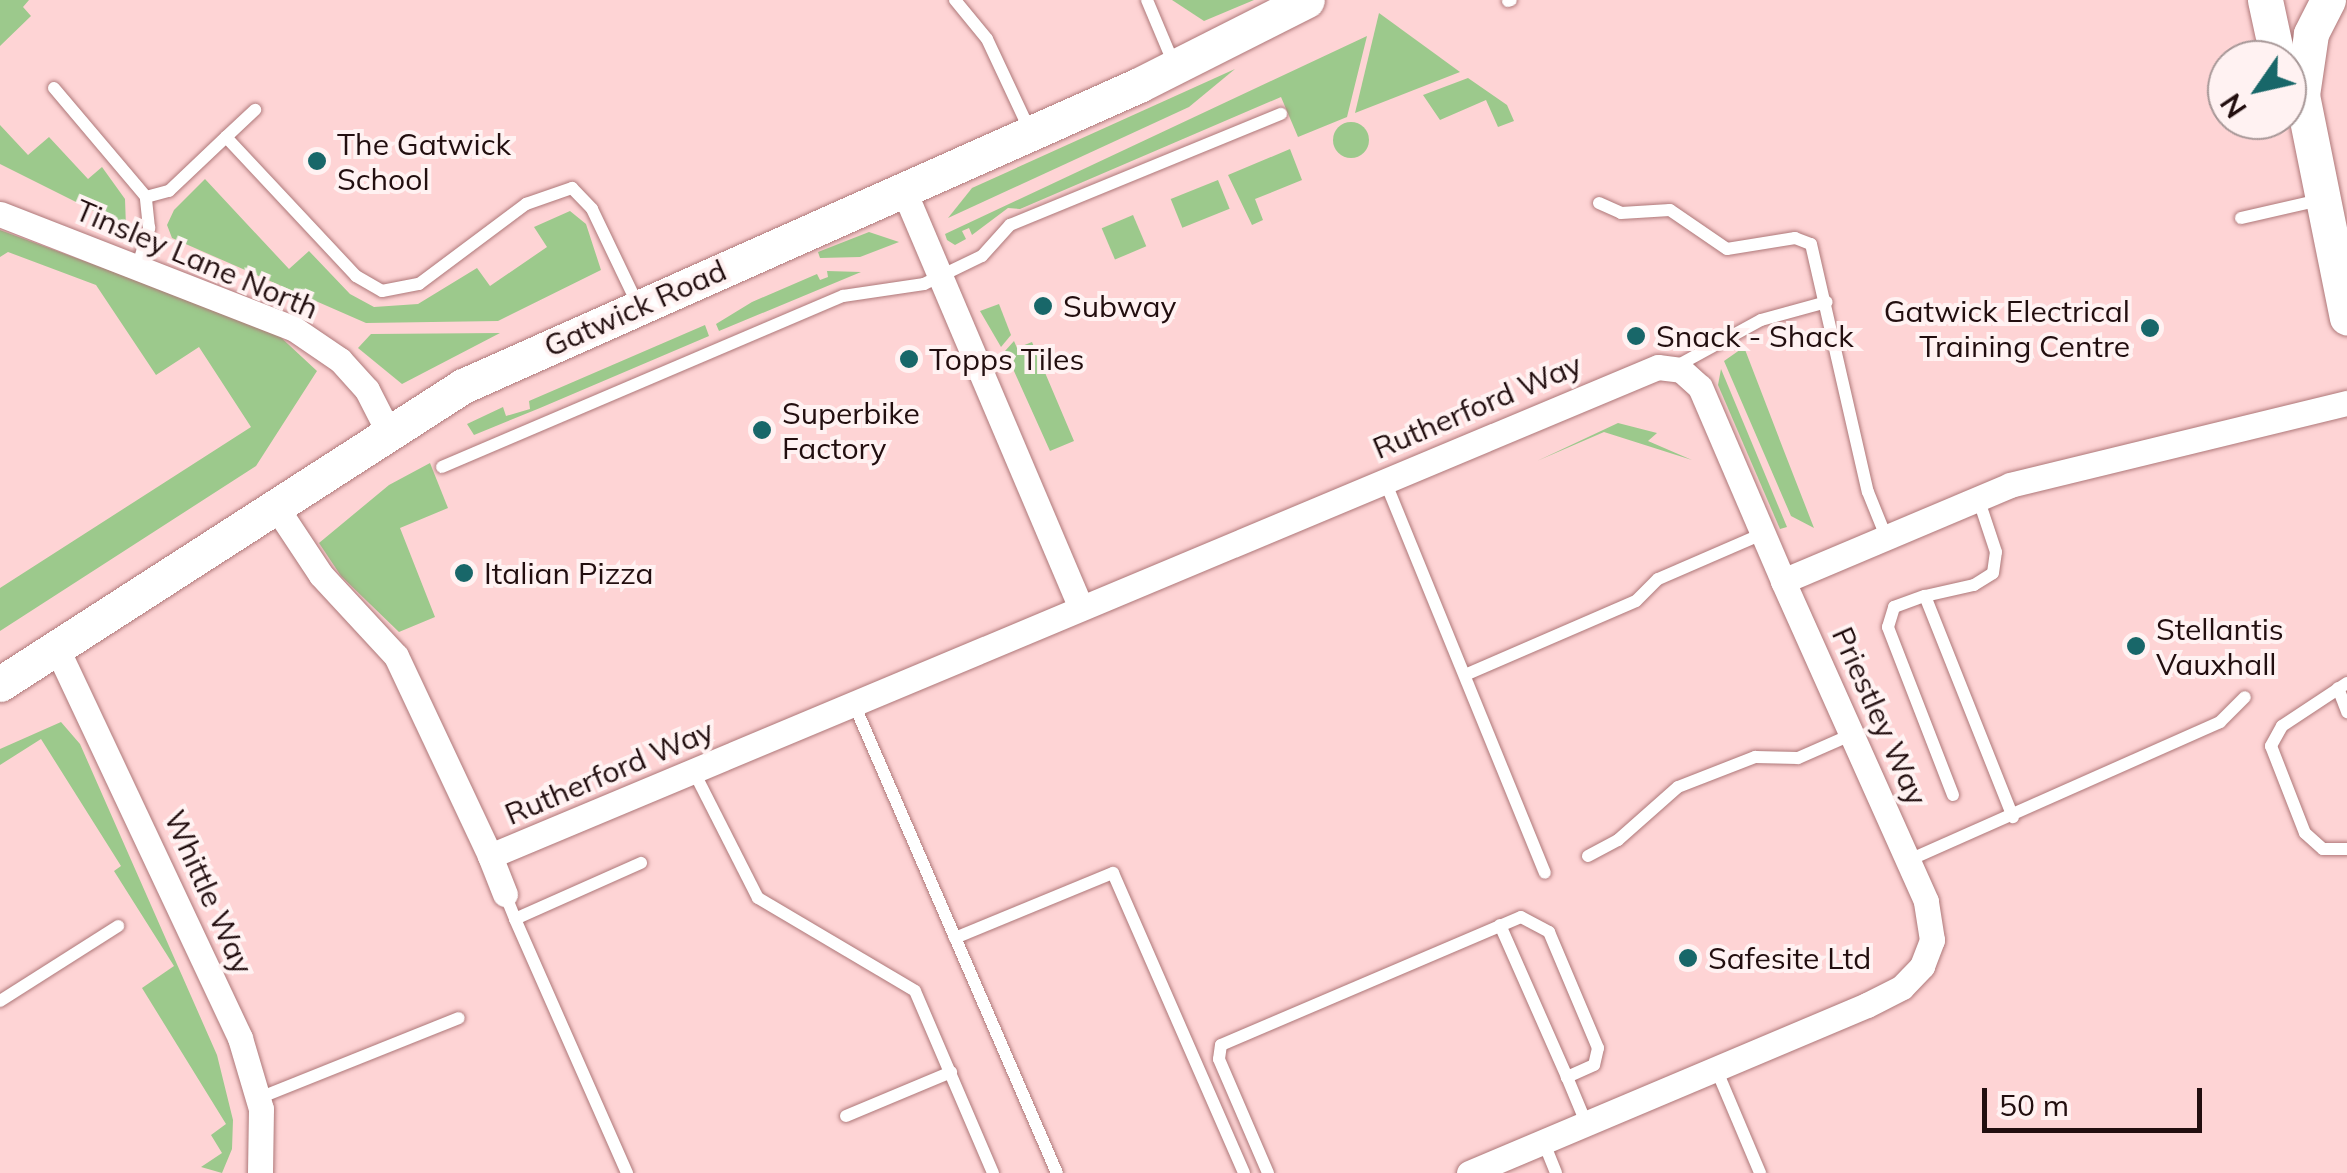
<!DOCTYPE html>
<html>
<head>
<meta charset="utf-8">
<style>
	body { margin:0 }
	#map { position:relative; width:2347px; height:1173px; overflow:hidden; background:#fbe2e2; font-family:Mulish,sans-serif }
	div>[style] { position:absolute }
	.built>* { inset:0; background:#fed4d5 }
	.green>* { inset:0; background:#9cc98c; transform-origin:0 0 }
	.round { border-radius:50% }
	.roads { filter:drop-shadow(0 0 2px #ae7879) drop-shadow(0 0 2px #ae7879) }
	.lane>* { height:12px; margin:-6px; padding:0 6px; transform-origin:6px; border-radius:6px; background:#fff }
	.street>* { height:25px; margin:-12.5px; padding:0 12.5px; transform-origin:12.5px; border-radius:12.5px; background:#fff }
	.secondary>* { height:35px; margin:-17.5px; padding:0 17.5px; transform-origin:17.5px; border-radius:17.5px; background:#fff }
	.dots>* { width:28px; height:28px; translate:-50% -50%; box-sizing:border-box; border:5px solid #fff2f2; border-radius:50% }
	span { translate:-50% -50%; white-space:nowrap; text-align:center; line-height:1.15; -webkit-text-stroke:8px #fff2f2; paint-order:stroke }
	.poi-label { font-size:30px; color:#220e0f }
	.left { translate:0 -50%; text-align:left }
	.right { translate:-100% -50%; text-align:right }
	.street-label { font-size:30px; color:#220e0f }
	.north { position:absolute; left:2207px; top:40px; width:100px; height:100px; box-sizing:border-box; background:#fff2f2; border:2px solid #a79797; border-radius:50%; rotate:236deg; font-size:28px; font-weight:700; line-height:40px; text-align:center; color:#220e0f }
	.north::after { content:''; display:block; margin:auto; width:35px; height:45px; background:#186769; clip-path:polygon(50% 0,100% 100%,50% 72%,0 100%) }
	.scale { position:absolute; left:1982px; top:1088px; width:220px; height:45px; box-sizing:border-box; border:5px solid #220e0f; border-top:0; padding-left:12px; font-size:30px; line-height:35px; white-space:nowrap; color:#220e0f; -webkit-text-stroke:8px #fff2f2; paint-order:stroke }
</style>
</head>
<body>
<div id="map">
	<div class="built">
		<div style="clip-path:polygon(evenodd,0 0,2347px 0,2347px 1173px,0 1173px,0 0,2227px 60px,2287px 60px,2287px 120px,2227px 120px,2227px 60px)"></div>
	</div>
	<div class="green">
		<div style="clip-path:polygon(0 0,29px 0,23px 7px,31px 16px,0 46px)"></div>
		<div style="clip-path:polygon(1172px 0,1254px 0,1204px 21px)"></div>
		<div style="clip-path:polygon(1379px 13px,1460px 72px,1355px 113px)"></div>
		<div style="clip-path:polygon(1367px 36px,1347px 117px,1298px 137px,1281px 97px,1020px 209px,1008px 208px,972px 235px,969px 228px,962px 231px,966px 239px,955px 245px,947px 240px,945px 234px)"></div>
		<div style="clip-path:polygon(1235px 69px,1189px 107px,948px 218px,972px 188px)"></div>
		<div style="clip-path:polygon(1468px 78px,1507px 105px,1514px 121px,1498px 127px,1486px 100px,1440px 120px,1423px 95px)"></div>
		<div class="round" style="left:1333px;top:122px;width:36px;height:36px"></div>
		<div style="clip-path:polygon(0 125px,28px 155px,49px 137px,88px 179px,102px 167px,125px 199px,126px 227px,0 164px)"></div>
		<div style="clip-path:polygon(1290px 149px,1302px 180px,1255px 199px,1263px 220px,1252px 225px,1228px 175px)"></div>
		<div style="clip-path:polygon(205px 179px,289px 269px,309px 251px,350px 294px,374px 307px,418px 304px,477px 268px,490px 286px,547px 247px,534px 227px,570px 211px,586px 224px,601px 270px,498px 321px,366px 323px,172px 238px,167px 225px,174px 210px)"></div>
		<div style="left:1218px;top:180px;width:31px;height:51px;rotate:68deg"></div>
		<div style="left:1133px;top:215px;width:34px;height:34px;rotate:67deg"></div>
		<div style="clip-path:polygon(0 230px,274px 331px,317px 371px,256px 466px,0 631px,0 588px,251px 427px,199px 347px,156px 375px,96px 285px,8px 252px,0 257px)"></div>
		<div style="clip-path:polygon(869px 232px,899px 242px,860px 257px,820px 258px,818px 252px)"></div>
		<div style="clip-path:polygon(827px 271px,861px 272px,719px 331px,716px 324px,752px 302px,817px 274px,820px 280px,828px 277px)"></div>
		<div style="clip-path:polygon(999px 304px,1011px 335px,1001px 347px,980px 311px)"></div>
		<div style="clip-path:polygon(705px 325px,709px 336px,540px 408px,474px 435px,467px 424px,503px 407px,506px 416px,530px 409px,529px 401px)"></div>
		<div style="clip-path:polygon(500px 333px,402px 384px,358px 348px,371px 334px)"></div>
		<div style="clip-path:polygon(1014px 341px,1017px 348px,1032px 342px,1074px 441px,1050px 451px,1005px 351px)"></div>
		<div style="clip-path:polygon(1744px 347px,1784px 451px,1814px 528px,1791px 516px,1724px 361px)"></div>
		<div style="clip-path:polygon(1721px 369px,1787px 527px,1780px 529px,1718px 385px)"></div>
		<div style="clip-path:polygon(1618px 423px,1657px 433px,1648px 441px,1692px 460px,1604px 432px,1537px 461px)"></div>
		<div style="clip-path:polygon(430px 463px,448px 508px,400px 528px,435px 617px,399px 632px,341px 576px,319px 543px,389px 485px)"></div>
		<div style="clip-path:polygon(61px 722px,80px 744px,217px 1055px,233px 1120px,232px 1149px,222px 1173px,201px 1167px,222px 1153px,211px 1135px,226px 1124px,142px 988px,174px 966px,114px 871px,121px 866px,41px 739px,0 765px,0 749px)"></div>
	</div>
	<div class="roads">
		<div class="lane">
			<div style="left:955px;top:0;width:50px;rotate:50.6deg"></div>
			<div style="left:987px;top:39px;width:102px;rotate:64.9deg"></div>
			<div style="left:1147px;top:0;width:67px;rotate:67.2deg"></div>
			<div style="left:1508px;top:1px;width:3px;rotate:-18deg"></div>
			<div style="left:54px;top:88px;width:143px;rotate:49.8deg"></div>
			<div style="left:146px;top:197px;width:24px;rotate:-15deg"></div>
			<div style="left:169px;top:191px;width:79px;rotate:-43.5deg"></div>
			<div style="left:226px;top:137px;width:190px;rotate:46.9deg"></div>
			<div style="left:356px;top:276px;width:30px;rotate:30deg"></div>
			<div style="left:382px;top:291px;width:38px;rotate:-11deg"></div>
			<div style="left:419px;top:284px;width:134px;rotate:-36.8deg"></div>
			<div style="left:526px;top:204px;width:49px;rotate:-19.2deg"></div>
			<div style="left:572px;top:188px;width:29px;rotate:46deg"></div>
			<div style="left:592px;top:209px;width:104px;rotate:64.4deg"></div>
			<div style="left:226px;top:137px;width:40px;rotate:-43deg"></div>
			<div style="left:1599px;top:203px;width:24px;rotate:24deg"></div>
			<div style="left:1621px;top:213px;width:49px;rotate:-3.5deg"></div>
			<div style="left:1670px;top:210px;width:69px;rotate:34.4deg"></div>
			<div style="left:1727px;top:249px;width:69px;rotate:-9.2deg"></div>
			<div style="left:1795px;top:238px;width:17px;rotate:21deg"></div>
			<div style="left:1811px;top:244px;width:254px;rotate:77.1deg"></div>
			<div style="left:1868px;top:492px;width:45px;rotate:68deg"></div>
			<div style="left:2241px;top:218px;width:81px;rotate:-12.8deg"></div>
			<div style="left:138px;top:265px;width:39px;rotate:-73deg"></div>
			<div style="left:149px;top:228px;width:31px;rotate:-96deg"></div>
			<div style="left:1675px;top:367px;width:98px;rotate:-28.7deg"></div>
			<div style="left:1761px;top:320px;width:68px;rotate:-15.3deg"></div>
			<div style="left:442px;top:467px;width:436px;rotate:-23.1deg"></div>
			<div style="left:843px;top:296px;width:82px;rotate:-8.4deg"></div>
			<div style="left:924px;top:284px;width:64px;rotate:-25.8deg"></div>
			<div style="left:982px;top:256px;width:42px;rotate:-47.9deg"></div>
			<div style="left:1010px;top:225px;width:293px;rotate:-22.3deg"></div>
			<div style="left:1385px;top:481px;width:423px;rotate:67.8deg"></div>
			<div style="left:1925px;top:596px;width:50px;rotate:-12.7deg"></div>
			<div style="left:1974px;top:585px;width:22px;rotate:-32deg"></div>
			<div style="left:1993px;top:573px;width:21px;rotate:-82deg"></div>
			<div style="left:1996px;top:552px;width:57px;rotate:-108.4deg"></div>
			<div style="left:1465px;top:675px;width:186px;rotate:-23.4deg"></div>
			<div style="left:1636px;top:601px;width:31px;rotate:-45deg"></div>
			<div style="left:1658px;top:579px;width:113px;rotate:-23.4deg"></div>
			<div style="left:2347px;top:683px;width:78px;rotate:146.5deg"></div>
			<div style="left:2282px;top:726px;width:23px;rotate:119deg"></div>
			<div style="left:2271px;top:746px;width:93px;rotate:68.7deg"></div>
			<div style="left:2305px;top:833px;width:24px;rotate:42deg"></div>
			<div style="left:2323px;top:849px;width:24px"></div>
			<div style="left:2338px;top:688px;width:26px;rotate:69deg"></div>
			<div style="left:854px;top:704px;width:511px;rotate:66.6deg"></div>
			<div style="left:694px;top:772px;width:141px;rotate:63.1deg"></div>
			<div style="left:758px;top:898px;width:182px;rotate:30.6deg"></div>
			<div style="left:915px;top:991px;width:198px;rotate:66.8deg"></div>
			<div style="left:1953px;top:795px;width:180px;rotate:-111.2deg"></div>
			<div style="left:1888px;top:627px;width:21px;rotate:-73deg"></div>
			<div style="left:1894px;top:607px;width:33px;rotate:-20deg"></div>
			<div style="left:1925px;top:596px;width:238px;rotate:68.3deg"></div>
			<div style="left:1588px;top:856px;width:34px;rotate:-28deg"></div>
			<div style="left:1618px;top:840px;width:80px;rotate:-41.5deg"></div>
			<div style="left:1678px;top:787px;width:83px;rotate:-21.3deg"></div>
			<div style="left:1755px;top:757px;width:43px;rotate:1.3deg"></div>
			<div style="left:1798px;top:758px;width:60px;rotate:-23.6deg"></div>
			<div style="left:1909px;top:860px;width:340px;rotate:-23.9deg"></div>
			<div style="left:2220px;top:722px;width:35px;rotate:-45deg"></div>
			<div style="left:505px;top:894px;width:27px;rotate:68deg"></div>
			<div style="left:515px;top:919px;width:138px;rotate:-24deg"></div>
			<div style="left:515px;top:919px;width:278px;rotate:66.2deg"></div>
			<div style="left:1500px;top:925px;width:166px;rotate:66.2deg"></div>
			<div style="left:955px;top:938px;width:171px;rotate:-22.4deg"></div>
			<div style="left:1113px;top:873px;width:327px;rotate:66.4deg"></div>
			<div style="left:0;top:1001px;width:140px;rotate:-32.4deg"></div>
			<div style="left:1717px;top:1071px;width:111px;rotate:67.1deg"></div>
			<div style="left:259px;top:1098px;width:215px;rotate:-21.8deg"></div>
			<div style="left:846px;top:1116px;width:114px;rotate:-22.7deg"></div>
			<div style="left:1544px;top:1143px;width:32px;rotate:68deg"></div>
			<div style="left:1268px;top:1173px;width:124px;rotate:-113.3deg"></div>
			<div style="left:1219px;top:1059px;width:14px;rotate:-82deg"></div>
			<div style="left:1221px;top:1045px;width:326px;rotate:-23.1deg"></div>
			<div style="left:1521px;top:917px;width:32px;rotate:28deg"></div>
			<div style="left:1549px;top:932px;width:126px;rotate:67.1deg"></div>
			<div style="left:1598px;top:1048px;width:17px;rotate:103deg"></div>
			<div style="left:1594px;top:1065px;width:30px;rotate:156deg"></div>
			<div style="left:1567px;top:1077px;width:52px;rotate:67.4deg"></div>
		</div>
		<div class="street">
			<div style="left:904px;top:191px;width:452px;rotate:67deg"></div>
			<div style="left:0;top:214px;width:314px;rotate:21.3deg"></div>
			<div style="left:293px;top:328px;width:57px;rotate:34.2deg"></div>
			<div style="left:340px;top:360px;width:40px;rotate:48deg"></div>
			<div style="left:367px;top:390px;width:46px;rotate:62.9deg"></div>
			<div style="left:274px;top:504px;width:85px;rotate:56.5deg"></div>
			<div style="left:321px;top:575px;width:110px;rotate:47.2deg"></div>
			<div style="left:396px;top:656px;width:221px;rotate:64.8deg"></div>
			<div style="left:490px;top:856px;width:1266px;rotate:-22.72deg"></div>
			<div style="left:1658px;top:367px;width:23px;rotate:7deg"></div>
			<div style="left:1681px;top:370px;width:25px;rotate:42deg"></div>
			<div style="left:1700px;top:387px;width:211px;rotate:66.8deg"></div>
			<div style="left:57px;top:649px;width:430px;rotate:64.8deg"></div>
			<div style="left:240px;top:1038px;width:74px;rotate:73.5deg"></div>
			<div style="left:261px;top:1109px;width:64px;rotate:90.9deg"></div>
			<div style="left:490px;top:856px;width:41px;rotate:68.5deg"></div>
			<div style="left:1469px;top:1173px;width:432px;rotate:-22.9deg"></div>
			<div style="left:1867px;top:1005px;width:39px;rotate:-27deg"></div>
			<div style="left:1902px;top:987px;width:29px;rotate:-46deg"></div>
			<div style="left:1922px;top:966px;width:28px;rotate:-69deg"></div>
			<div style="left:1932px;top:940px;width:39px;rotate:-99deg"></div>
			<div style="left:1926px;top:901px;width:350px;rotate:-114.1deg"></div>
			<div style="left:1783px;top:581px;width:246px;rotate:-22.9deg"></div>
			<div style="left:2010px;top:485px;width:347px;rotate:-13.7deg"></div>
		</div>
		<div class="secondary">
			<div style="left:2265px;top:0;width:61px;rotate:77.8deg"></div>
			<div style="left:2328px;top:0;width:38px;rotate:117deg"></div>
			<div style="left:2311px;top:34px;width:62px;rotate:98.4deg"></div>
			<div style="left:2302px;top:95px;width:227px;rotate:78.6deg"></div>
			<div style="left:0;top:684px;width:551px;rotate:-32.77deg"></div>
			<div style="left:463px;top:386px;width:740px;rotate:-24deg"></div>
			<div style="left:1139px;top:85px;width:188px;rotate:-26.8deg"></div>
		</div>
	</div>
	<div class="dots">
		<div style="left:317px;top:161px;background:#186769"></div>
		<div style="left:1043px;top:306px;background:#186769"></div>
		<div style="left:2150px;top:328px;background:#186769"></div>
		<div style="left:1636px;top:336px;background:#186769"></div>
		<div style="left:909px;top:359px;background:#186769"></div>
		<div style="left:762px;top:430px;background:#186769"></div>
		<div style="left:464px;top:573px;background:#186769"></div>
		<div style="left:2136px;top:646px;background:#186769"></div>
		<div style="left:1688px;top:958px;background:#186769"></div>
	</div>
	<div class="poi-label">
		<span class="left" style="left:337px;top:161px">The Gatwick<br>School</span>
		<span class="left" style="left:1063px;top:306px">Subway</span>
		<span class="right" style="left:2130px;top:328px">Gatwick Electrical<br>Training Centre</span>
		<span class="left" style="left:1656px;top:336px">Snack - Shack</span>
		<span class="left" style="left:929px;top:359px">Topps Tiles</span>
		<span class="left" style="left:782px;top:430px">Superbike<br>Factory</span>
		<span class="left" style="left:484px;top:573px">Italian Pizza</span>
		<span class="left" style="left:2156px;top:646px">Stellantis<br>Vauxhall</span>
		<span class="left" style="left:1708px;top:958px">Safesite Ltd</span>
	</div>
	<div class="street-label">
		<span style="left:197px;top:259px;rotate:23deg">Tinsley Lane North</span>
		<span style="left:635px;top:308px;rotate:-24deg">Gatwick Road</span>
		<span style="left:1477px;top:406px;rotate:-23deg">Rutherford Way</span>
		<span style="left:1880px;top:716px;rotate:66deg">Priestley Way</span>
		<span style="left:609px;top:772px;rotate:-23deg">Rutherford Way</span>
		<span style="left:209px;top:892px;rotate:66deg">Whittle Way</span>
	</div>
	<div class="north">N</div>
	<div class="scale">50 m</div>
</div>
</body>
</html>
